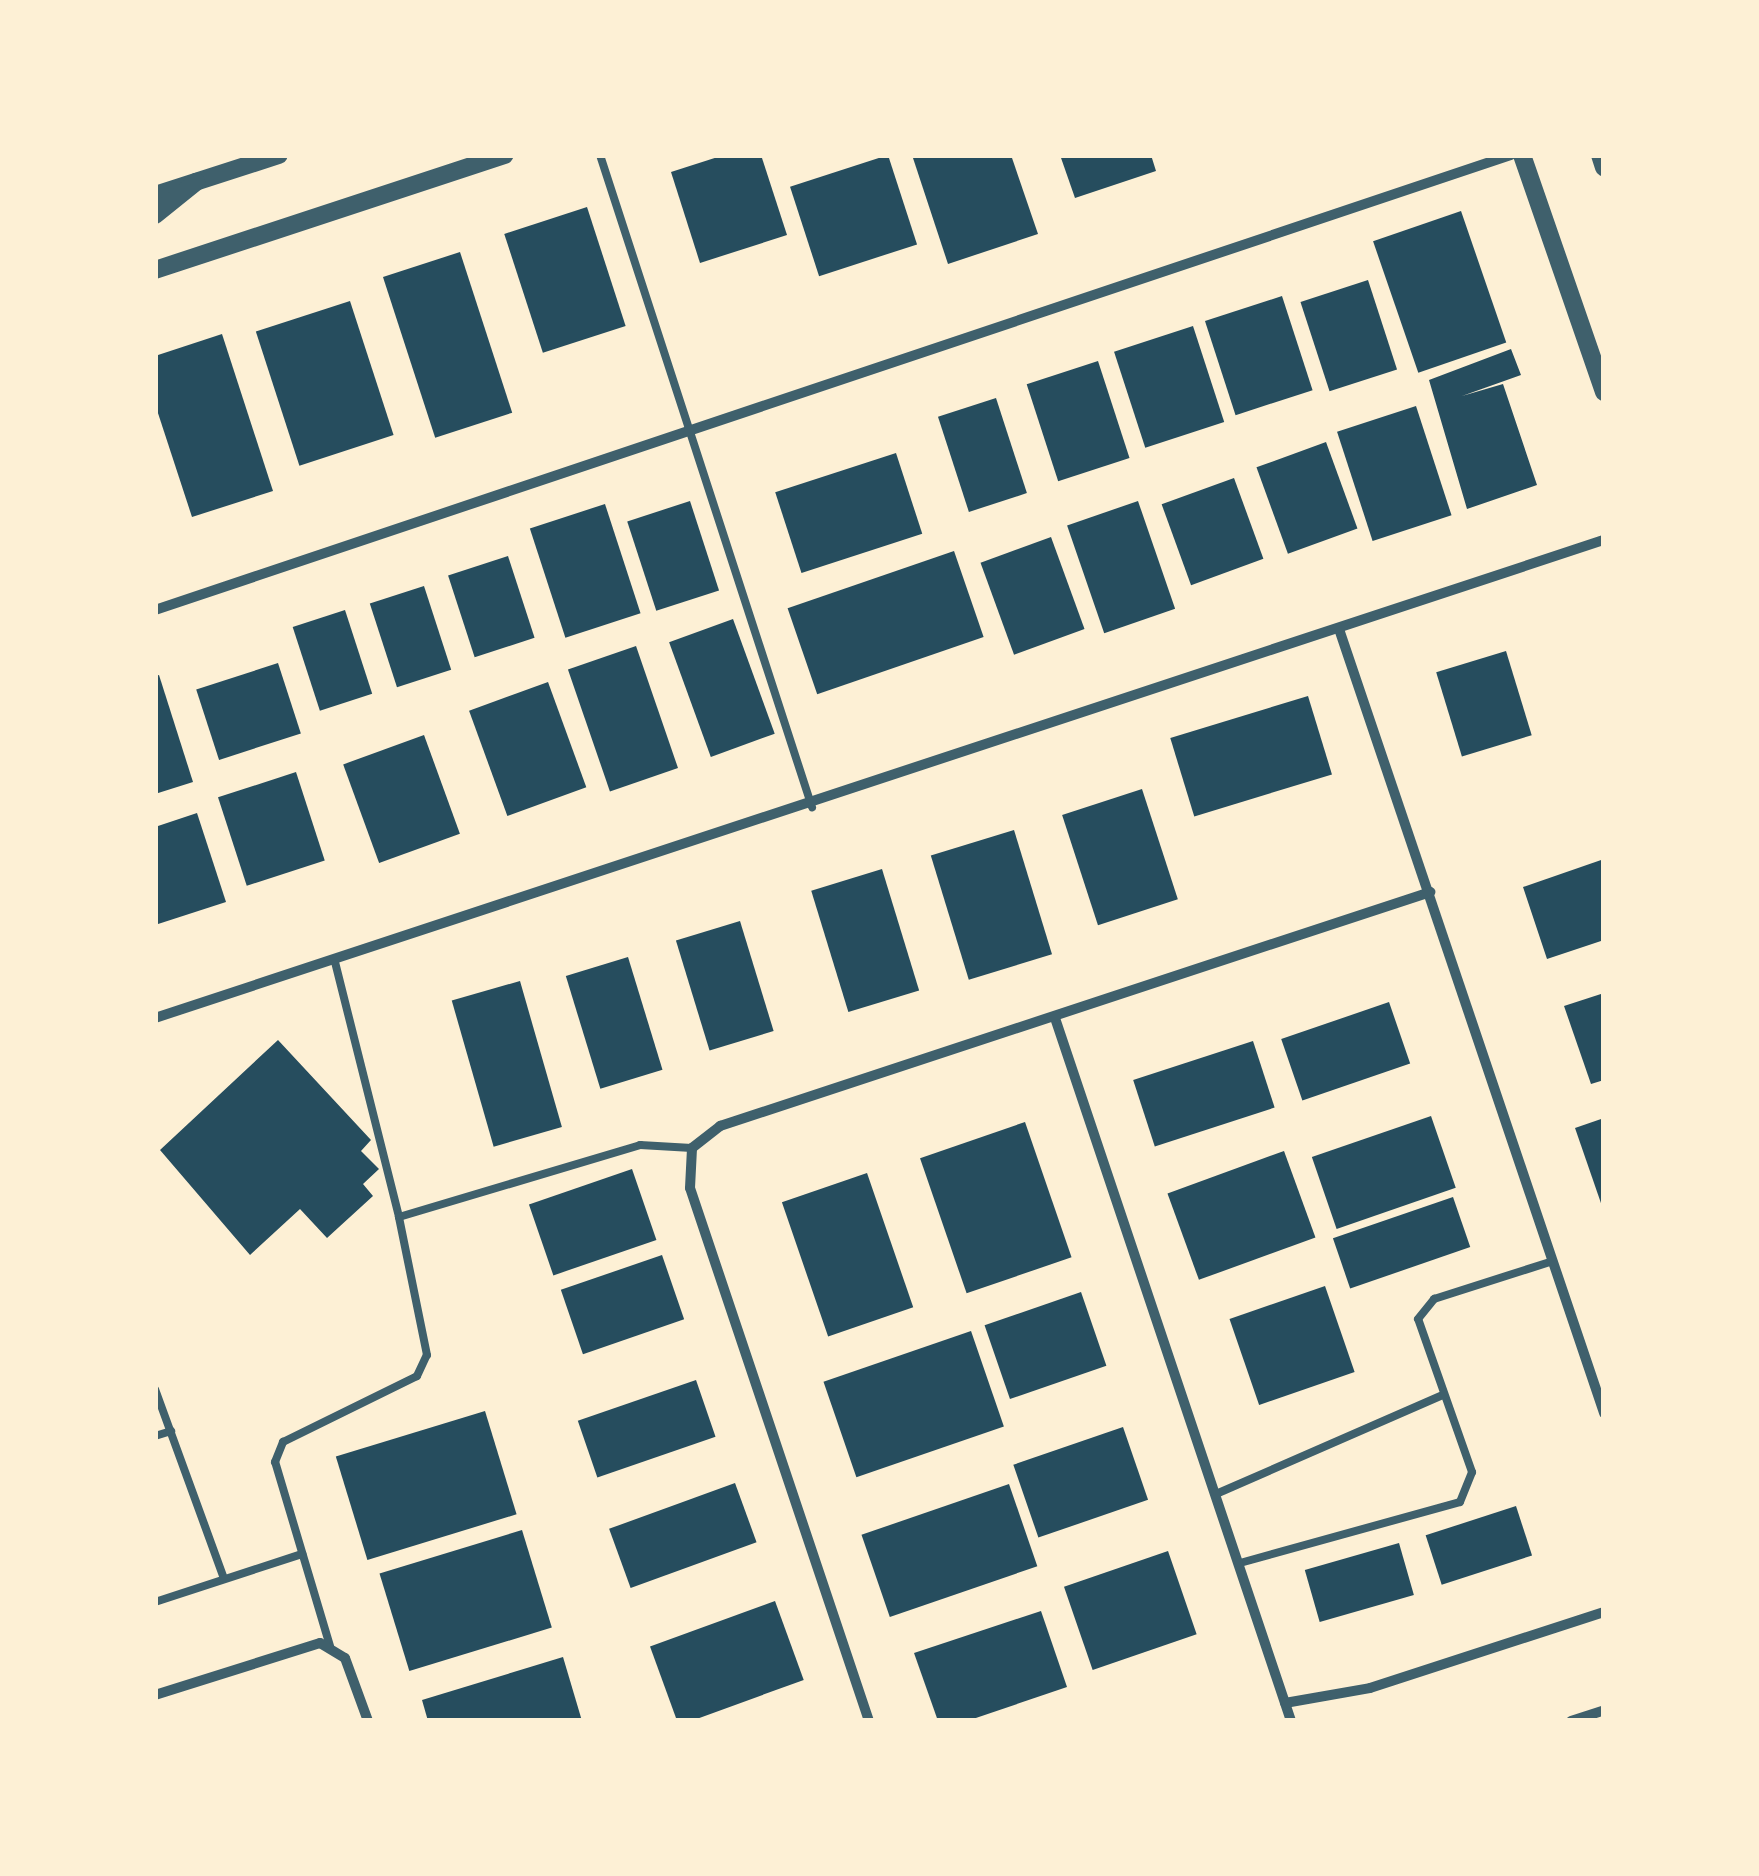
<!DOCTYPE html>
<html>
<head>
<meta charset="utf-8">
<style>
	body { margin:0 }
	#map { position:relative; width:1759px; height:1876px; overflow:hidden; background:#fdf0d5; font-family:Raleway,sans-serif }
	div>[style] { position:absolute }
	.building>* { inset:0; background:#264d5e; transform-origin:0 0 }
	.service>* { height:8px; margin:-4px; padding:0 4px; transform-origin:4px; border-radius:4px; background:#3f606c }
	.minor>* { height:10px; margin:-5px; padding:0 5px; transform-origin:5px; border-radius:5px; background:#3f606c }
	.tertiary>* { height:18px; margin:-9px; padding:0 9px; transform-origin:9px; border-radius:9px; background:#3f606c }
	span { translate:-50% -50%; white-space:nowrap; text-align:center; line-height:1.15; -webkit-text-stroke:10px #fdf0d5; paint-order:stroke }
	.frame { position:absolute; inset:0; border:158px solid #fdf0d5; pointer-events:none }
</style>
</head>
<body>
<div id="map">
	<div class="building">
		<div style="clip-path:polygon(724px 155px,761px 155px,787px 235px,700px 263px,671px 172px)"></div>
		<div style="left:888px;top:155px;width:94px;height:103px;rotate:72deg"></div>
		<div style="clip-path:polygon(912px 155px,1011px 155px,1038px 234px,948px 264px)"></div>
		<div style="clip-path:polygon(1060px 155px,1151px 155px,1156px 171px,1075px 198px)"></div>
		<div style="left:587px;top:207px;width:125px;height:87px;rotate:72deg"></div>
		<div style="left:1461px;top:211px;width:139px;height:93px;rotate:71deg"></div>
		<div style="left:460px;top:252px;width:169px;height:81px;rotate:72deg"></div>
		<div style="left:1368px;top:280px;width:94px;height:71px;rotate:72deg"></div>
		<div style="left:1282px;top:296px;width:99px;height:81px;rotate:72deg"></div>
		<div style="left:350px;top:301px;width:141px;height:99px;rotate:72deg"></div>
		<div style="left:1193px;top:326px;width:101px;height:83px;rotate:72deg"></div>
		<div style="clip-path:polygon(222px 334px,273px 491px,192px 517px,155px 404px,155px 356px)"></div>
		<div style="clip-path:polygon(1511px 349px,1521px 375px,1462px 396px,1503px 384px,1537px 485px,1467px 509px,1429px 380px)"></div>
		<div style="left:1098px;top:361px;width:102px;height:75px;rotate:72deg"></div>
		<div style="left:996px;top:398px;width:100px;height:61px;rotate:72deg"></div>
		<div style="left:1416px;top:406px;width:115px;height:83px;rotate:72deg"></div>
		<div style="left:1326px;top:442px;width:92px;height:74px;rotate:70deg"></div>
		<div style="left:896px;top:453px;width:85px;height:127px;rotate:72deg"></div>
		<div style="left:1234px;top:478px;width:86px;height:77px;rotate:70deg"></div>
		<div style="left:690px;top:501px;width:94px;height:66px;rotate:72deg"></div>
		<div style="left:1138px;top:501px;width:114px;height:75px;rotate:71deg"></div>
		<div style="left:605px;top:504px;width:115px;height:79px;rotate:72deg"></div>
		<div style="left:1051px;top:537px;width:98px;height:75px;rotate:70deg"></div>
		<div style="left:954px;top:551px;width:91px;height:176px;rotate:71deg"></div>
		<div style="left:508px;top:556px;width:86px;height:63px;rotate:72deg"></div>
		<div style="left:424px;top:586px;width:88px;height:57px;rotate:72deg"></div>
		<div style="left:345px;top:610px;width:88px;height:55px;rotate:72deg"></div>
		<div style="left:733px;top:619px;width:122px;height:68px;rotate:70deg"></div>
		<div style="left:636px;top:646px;width:129px;height:72px;rotate:71deg"></div>
		<div style="left:1506px;top:651px;width:88px;height:73px;rotate:73deg"></div>
		<div style="left:278px;top:663px;width:74px;height:86px;rotate:72deg"></div>
		<div style="clip-path:polygon(159px 675px,193px 782px,155px 794px,155px 676px)"></div>
		<div style="left:548px;top:682px;width:112px;height:84px;rotate:70deg"></div>
		<div style="left:1308px;top:696px;width:82px;height:144px;rotate:73deg"></div>
		<div style="left:424px;top:735px;width:105px;height:86px;rotate:70deg"></div>
		<div style="left:296px;top:772px;width:93px;height:82px;rotate:72deg"></div>
		<div style="left:1142px;top:789px;width:116px;height:84px;rotate:72deg"></div>
		<div style="clip-path:polygon(197px 813px,226px 902px,155px 925px,155px 827px)"></div>
		<div style="left:1014px;top:830px;width:130px;height:87px;rotate:73deg"></div>
		<div style="clip-path:polygon(1604px 859px,1604px 940px,1547px 959px,1523px 887px)"></div>
		<div style="left:882px;top:869px;width:127px;height:74px;rotate:73deg"></div>
		<div style="left:740px;top:921px;width:115px;height:67px;rotate:73deg"></div>
		<div style="left:628px;top:957px;width:118px;height:65px;rotate:73deg"></div>
		<div style="left:520px;top:981px;width:152px;height:71px;rotate:74deg"></div>
		<div style="clip-path:polygon(1604px 993px,1604px 1080px,1591px 1084px,1564px 1006px)"></div>
		<div style="left:1389px;top:1002px;width:65px;height:114px;rotate:71deg"></div>
		<div style="clip-path:polygon(278px 1040px,371px 1140px,361px 1151px,379px 1169px,363px 1184px,373px 1196px,327px 1238px,300px 1209px,250px 1255px,160px 1150px)"></div>
		<div style="left:1253px;top:1041px;width:70px;height:126px;rotate:72deg"></div>
		<div style="left:1431px;top:1116px;width:76px;height:126px;rotate:71deg"></div>
		<div style="clip-path:polygon(1604px 1118px,1604px 1209px,1603px 1209px,1575px 1128px)"></div>
		<div style="left:1025px;top:1122px;width:143px;height:111px;rotate:71deg"></div>
		<div style="left:1284px;top:1151px;width:92px;height:124px;rotate:70deg"></div>
		<div style="left:632px;top:1169px;width:75px;height:109px;rotate:71deg"></div>
		<div style="left:867px;top:1173px;width:142px;height:90px;rotate:71deg"></div>
		<div style="left:1453px;top:1197px;width:53px;height:127px;rotate:71deg"></div>
		<div style="left:662px;top:1255px;width:68px;height:107px;rotate:71deg"></div>
		<div style="left:1325px;top:1286px;width:91px;height:101px;rotate:71deg"></div>
		<div style="left:1081px;top:1292px;width:78px;height:102px;rotate:71deg"></div>
		<div style="left:971px;top:1331px;width:101px;height:156px;rotate:71deg"></div>
		<div style="left:696px;top:1380px;width:60px;height:125px;rotate:71deg"></div>
		<div style="left:485px;top:1411px;width:108px;height:156px;rotate:73deg"></div>
		<div style="left:1123px;top:1427px;width:77px;height:116px;rotate:71deg"></div>
		<div style="left:735px;top:1483px;width:63px;height:134px;rotate:70deg"></div>
		<div style="left:1009px;top:1484px;width:87px;height:156px;rotate:71deg"></div>
		<div style="left:1516px;top:1506px;width:52px;height:95px;rotate:72deg"></div>
		<div style="left:522px;top:1530px;width:102px;height:149px;rotate:73deg"></div>
		<div style="left:1399px;top:1543px;width:54px;height:98px;rotate:74deg"></div>
		<div style="left:1168px;top:1551px;width:88px;height:110px;rotate:71deg"></div>
		<div style="left:775px;top:1601px;width:84px;height:133px;rotate:70deg"></div>
		<div style="clip-path:polygon(1041px 1611px,1067px 1687px,967px 1721px,938px 1721px,914px 1653px)"></div>
		<div style="clip-path:polygon(563px 1657px,582px 1721px,428px 1721px,422px 1700px)"></div>
	</div>
	<div class="service">
		<div style="left:600px;top:155px;width:686px;rotate:71.99deg"></div>
		<div style="left:335px;top:962px;width:263px;rotate:75.9deg"></div>
		<div style="left:399px;top:1217px;width:252px;rotate:-16.6deg"></div>
		<div style="left:640px;top:1145px;width:52px;rotate:3.3deg"></div>
		<div style="left:155px;top:1389px;width:202px;rotate:70deg"></div>
		<div style="left:155px;top:1436px;width:17px;rotate:-17deg"></div>
		<div style="left:1216px;top:1494px;width:248px;rotate:-23.6deg"></div>
		<div style="left:1240px;top:1563px;width:228px;rotate:-15.5deg"></div>
		<div style="left:1460px;top:1502px;width:32px;rotate:-68deg"></div>
		<div style="left:1472px;top:1472px;width:162px;rotate:-109.4deg"></div>
		<div style="left:1418px;top:1319px;width:26px;rotate:-51deg"></div>
		<div style="left:1434px;top:1299px;width:125px;rotate:-17.7deg"></div>
		<div style="left:155px;top:1602px;width:155px;rotate:-18.1deg"></div>
		<div style="left:330px;top:1646px;width:192px;rotate:-106.6deg"></div>
		<div style="left:275px;top:1462px;width:22px;rotate:-68deg"></div>
		<div style="left:283px;top:1442px;width:149px;rotate:-26.2deg"></div>
		<div style="left:417px;top:1376px;width:23px;rotate:-65deg"></div>
		<div style="left:427px;top:1355px;width:141px;rotate:-101.5deg"></div>
	</div>
	<div class="minor">
		<div style="left:155px;top:610px;width:1430px;rotate:-18.55deg"></div>
		<div style="left:1339px;top:629px;width:828px;rotate:71.32deg"></div>
		<div style="left:155px;top:1018px;width:1526px;rotate:-18.26deg"></div>
		<div style="left:1055px;top:1018px;width:742px;rotate:71.44deg"></div>
		<div style="left:155px;top:1695px;width:173px;rotate:-17.5deg"></div>
		<div style="left:320px;top:1643px;width:29px;rotate:31deg"></div>
		<div style="left:345px;top:1658px;width:67px;rotate:69.9deg"></div>
		<div style="left:1285px;top:1703px;width:86px;rotate:-10deg"></div>
		<div style="left:1370px;top:1688px;width:246px;rotate:-18deg"></div>
		<div style="left:869px;top:1721px;width:562px;rotate:-108.56deg"></div>
		<div style="left:690px;top:1188px;width:40px;rotate:-87.1deg"></div>
		<div style="left:692px;top:1148px;width:36px;rotate:-38deg"></div>
		<div style="left:720px;top:1126px;width:748px;rotate:-18.24deg"></div>
		<div style="left:1571px;top:1721px;width:35px;rotate:-18deg"></div>
	</div>
	<div class="tertiary">
		<div style="left:1522px;top:155px;width:251px;rotate:70.9deg"></div>
		<div style="left:1600px;top:155px;width:13px;rotate:72deg"></div>
		<div style="left:155px;top:195px;width:130px;rotate:-17.9deg"></div>
		<div style="left:155px;top:215px;width:53px;rotate:-38.8deg"></div>
		<div style="left:155px;top:270px;width:368px;rotate:-18.2deg"></div>
	</div>
	<div class="frame"></div>
</div>
</body>
</html>
